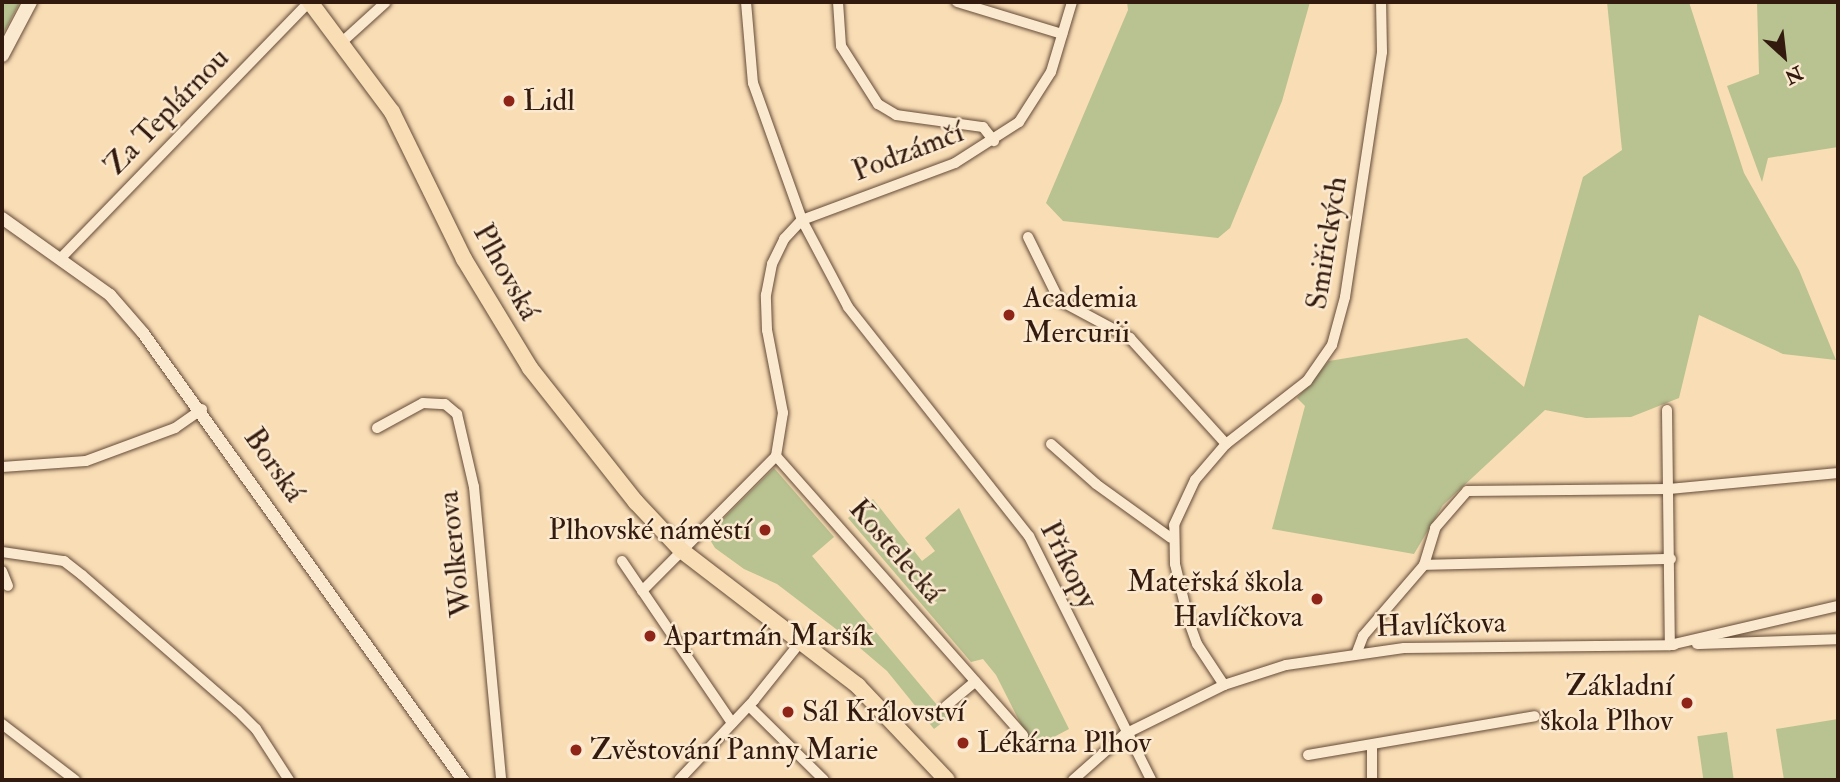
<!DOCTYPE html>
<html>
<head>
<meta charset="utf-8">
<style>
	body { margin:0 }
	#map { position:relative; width:1840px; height:782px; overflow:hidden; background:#f9ddb5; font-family:"IM FELL Double Pica",serif }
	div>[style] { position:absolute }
	.green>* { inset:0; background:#b9c291; transform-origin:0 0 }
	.roads { filter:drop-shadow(0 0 2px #644b38) drop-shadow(0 0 2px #644b38) }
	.minor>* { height:10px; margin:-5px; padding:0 5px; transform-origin:5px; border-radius:5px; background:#fbe9cf }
	.tertiary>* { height:12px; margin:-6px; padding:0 6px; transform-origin:6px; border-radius:6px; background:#fbe9cf }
	.secondary>* { height:14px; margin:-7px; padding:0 7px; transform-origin:7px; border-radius:7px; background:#fbe9cf }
	.primary>* { height:16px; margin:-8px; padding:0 8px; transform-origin:8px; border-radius:8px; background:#f9ddb5 }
	.dots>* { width:19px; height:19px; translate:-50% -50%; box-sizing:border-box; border:4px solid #fbe9cf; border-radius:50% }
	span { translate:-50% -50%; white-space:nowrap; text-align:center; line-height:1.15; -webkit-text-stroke:5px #fbe9cf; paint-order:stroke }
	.poi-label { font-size:30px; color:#331a0e }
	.left { translate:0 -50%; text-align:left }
	.right { translate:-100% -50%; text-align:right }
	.street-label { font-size:30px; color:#331a0e }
	.frame { position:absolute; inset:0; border:4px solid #331a0e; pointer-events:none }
	.north { position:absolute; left:1749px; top:21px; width:70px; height:70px; -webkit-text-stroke:5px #fbe9cf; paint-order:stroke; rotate:153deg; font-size:19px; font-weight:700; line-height:28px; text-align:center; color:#331a0e }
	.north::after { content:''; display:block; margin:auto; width:24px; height:32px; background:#331a0e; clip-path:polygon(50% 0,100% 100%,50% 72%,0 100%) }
</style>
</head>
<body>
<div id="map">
	<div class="green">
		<div style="clip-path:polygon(2px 2px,20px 2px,2px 36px)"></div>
		<div style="clip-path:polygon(1127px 2px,1310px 2px,1282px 101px,1230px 228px,1218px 238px,1063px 221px,1046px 203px,1128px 10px)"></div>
		<div style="clip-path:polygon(1607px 2px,1689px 2px,1744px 173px,1799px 270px,1836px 360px,1783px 354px,1699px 315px,1679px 398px,1631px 417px,1586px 418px,1545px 410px,1443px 505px,1414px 554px,1272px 529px,1305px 406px,1297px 398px,1329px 361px,1467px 338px,1524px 387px,1583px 177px,1622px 150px)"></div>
		<div style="clip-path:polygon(1757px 2px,1838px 2px,1838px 147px,1768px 158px,1762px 182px,1727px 86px,1759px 74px)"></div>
		<div style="clip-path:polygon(774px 468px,834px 537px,812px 556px,948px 718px,934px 729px,887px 671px,853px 642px,777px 584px,744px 569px,715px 548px,707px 535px)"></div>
		<div style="clip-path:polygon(873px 499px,922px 561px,935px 551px,925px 538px,959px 508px,1069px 729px,1033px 748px,996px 675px,983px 659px,971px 662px,848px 518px)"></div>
		<div style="clip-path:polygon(1838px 719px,1838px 780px,1784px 780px,1776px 729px)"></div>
		<div style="left:1727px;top:732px;width:49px;height:30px;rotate:82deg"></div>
	</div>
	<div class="roads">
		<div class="minor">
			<div style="left:746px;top:2px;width:81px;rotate:85.1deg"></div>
			<div style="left:753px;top:83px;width:145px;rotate:70.3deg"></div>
			<div style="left:802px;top:220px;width:98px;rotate:62.1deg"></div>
			<div style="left:848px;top:307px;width:292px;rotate:51.7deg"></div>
			<div style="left:1029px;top:536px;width:273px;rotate:63.4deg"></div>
			<div style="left:838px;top:2px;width:44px;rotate:86.1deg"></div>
			<div style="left:841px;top:46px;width:69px;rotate:57.5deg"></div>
			<div style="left:878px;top:104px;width:21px;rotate:31deg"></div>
			<div style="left:896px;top:115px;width:88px;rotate:7.9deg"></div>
			<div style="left:983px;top:127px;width:18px;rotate:52deg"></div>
			<div style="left:957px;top:2px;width:110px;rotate:16.9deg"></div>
			<div style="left:342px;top:42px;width:59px;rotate:-42.3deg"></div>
			<div style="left:1028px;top:237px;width:70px;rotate:63.8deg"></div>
			<div style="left:1059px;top:300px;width:81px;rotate:28.2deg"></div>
			<div style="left:1130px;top:338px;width:143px;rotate:47.8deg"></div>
			<div style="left:61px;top:258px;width:356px;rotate:-45.9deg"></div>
			<div style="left:1667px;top:410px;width:235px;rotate:89.3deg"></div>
			<div style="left:1670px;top:645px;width:4px"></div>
			<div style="left:377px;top:428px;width:52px;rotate:-28.5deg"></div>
			<div style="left:423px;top:403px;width:22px;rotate:3deg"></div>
			<div style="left:445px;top:404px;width:16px;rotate:40deg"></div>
			<div style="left:457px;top:414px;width:75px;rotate:76.9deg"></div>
			<div style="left:474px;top:487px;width:294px;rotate:84.7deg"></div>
			<div style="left:1051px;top:444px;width:60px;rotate:41.6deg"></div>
			<div style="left:1096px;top:484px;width:92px;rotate:35.8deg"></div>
			<div style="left:776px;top:456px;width:373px;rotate:48.5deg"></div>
			<div style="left:2px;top:467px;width:84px;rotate:-4.1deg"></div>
			<div style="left:86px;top:461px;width:95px;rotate:-20.3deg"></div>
			<div style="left:175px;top:428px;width:33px;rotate:-35deg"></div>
			<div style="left:2px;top:552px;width:63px;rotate:8.3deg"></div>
			<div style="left:64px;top:561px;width:23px;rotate:38deg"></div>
			<div style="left:82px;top:575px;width:206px;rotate:41.1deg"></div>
			<div style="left:237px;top:710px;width:27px;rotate:45deg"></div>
			<div style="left:256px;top:729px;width:61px;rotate:57.1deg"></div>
			<div style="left:622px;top:561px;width:196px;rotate:55.8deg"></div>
			<div style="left:1424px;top:565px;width:247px;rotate:-1.4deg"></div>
			<div style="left:2px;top:571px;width:16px;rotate:68deg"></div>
			<div style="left:642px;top:591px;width:190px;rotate:-45.2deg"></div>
			<div style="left:776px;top:456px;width:44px;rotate:-80.8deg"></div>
			<div style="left:783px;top:413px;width:85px;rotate:-100.9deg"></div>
			<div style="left:767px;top:330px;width:35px;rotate:-92deg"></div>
			<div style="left:766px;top:295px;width:32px;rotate:-79deg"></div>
			<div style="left:772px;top:264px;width:28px;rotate:-64deg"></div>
			<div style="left:784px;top:239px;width:26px;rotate:-47deg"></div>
			<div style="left:802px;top:220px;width:163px;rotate:-20.4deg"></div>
			<div style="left:955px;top:163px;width:76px;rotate:-32.6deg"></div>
			<div style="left:1019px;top:122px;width:59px;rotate:-57.4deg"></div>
			<div style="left:1051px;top:72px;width:73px;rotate:-73.3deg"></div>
			<div style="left:1697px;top:644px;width:141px;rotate:-2deg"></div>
			<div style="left:1357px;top:652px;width:17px;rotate:-69deg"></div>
			<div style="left:1363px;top:636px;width:94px;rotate:-49.3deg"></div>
			<div style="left:1424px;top:565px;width:39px;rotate:-73deg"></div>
			<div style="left:1435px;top:528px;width:49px;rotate:-49.1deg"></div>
			<div style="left:1467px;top:491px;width:202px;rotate:-0.6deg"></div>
			<div style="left:1669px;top:489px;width:170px;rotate:-5.4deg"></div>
			<div style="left:1224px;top:685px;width:49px;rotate:-123.4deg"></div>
			<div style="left:1197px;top:644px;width:23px;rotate:-110deg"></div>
			<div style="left:1189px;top:622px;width:60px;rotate:-103.6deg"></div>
			<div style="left:1175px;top:564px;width:39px;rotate:-91deg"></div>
			<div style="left:1174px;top:525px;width:50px;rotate:-65deg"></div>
			<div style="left:1195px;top:480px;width:48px;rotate:-49.3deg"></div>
			<div style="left:1226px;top:444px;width:103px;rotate:-37.9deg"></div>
			<div style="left:1307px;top:381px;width:44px;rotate:-55.2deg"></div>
			<div style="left:1332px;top:345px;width:50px;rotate:-74.8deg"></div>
			<div style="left:1345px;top:297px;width:248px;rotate:-81.4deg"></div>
			<div style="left:1382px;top:52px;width:50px;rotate:-91.1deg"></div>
			<div style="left:749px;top:706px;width:105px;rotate:44.6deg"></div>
			<div style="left:946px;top:706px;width:38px;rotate:-40deg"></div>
			<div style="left:2px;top:724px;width:92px;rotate:37.5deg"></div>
			<div style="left:1372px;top:745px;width:35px;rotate:90deg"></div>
			<div style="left:1308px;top:755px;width:230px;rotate:-9.7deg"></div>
			<div style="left:679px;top:780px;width:110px;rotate:-46.8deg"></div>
			<div style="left:754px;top:700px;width:77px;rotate:-51.3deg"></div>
			<div style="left:1073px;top:780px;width:69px;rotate:-41.5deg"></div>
			<div style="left:1125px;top:734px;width:110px;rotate:-26.3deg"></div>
			<div style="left:1224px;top:685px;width:65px;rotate:-17.9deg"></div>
			<div style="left:1286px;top:665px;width:119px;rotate:-8.2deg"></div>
			<div style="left:1404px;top:648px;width:266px;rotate:-0.6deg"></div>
			<div style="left:1670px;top:645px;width:172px;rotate:-13.1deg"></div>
		</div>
		<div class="tertiary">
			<div style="left:2px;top:218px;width:133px;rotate:35.5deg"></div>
			<div style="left:110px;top:295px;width:50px;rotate:49deg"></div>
			<div style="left:143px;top:333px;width:550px;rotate:54.4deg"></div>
		</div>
		<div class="secondary">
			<div style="left:2px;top:55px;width:60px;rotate:-62.2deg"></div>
		</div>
		<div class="primary">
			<div style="left:310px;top:2px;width:137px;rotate:53.3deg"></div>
			<div style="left:392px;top:112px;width:164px;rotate:63.9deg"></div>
			<div style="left:464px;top:259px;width:127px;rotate:58.8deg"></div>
			<div style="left:530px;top:368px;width:171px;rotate:51.7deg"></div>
			<div style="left:636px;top:502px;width:66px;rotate:46.8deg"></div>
			<div style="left:681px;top:550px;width:223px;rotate:37.5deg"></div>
			<div style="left:858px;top:686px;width:129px;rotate:46.6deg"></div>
		</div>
	</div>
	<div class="dots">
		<div style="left:509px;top:101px;background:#8f2418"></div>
		<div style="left:1009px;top:315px;background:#8f2418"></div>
		<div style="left:765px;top:530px;background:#8f2418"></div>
		<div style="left:1317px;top:599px;background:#8f2418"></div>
		<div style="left:650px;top:636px;background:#8f2418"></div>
		<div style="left:1687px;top:703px;background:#8f2418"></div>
		<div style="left:788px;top:712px;background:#8f2418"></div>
		<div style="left:963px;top:743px;background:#8f2418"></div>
		<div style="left:576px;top:750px;background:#8f2418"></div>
	</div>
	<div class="poi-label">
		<span class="left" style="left:523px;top:101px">Lidl</span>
		<span class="left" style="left:1023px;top:315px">Academia<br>Mercurii</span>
		<span class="right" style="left:751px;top:530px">Plhovské náměstí</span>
		<span class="right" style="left:1303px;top:599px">Mateřská škola<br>Havlíčkova</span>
		<span class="left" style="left:664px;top:636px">Apartmán Maršík</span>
		<span class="right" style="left:1673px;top:703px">Základní<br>škola Plhov</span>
		<span class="left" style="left:802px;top:712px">Sál Království</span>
		<span class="left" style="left:977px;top:743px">Lékárna Plhov</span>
		<span class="left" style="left:590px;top:750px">Zvěstování Panny Marie</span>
	</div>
	<div class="street-label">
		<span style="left:167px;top:112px;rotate:-46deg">Za Teplárnou</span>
		<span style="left:908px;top:152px;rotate:-21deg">Podzámčí</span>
		<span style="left:1327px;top:243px;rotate:-81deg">Smiřických</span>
		<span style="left:506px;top:272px;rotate:61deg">Plhovská</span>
		<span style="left:274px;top:465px;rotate:55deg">Borská</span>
		<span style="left:896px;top:551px;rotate:49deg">Kostelecká</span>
		<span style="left:455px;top:554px;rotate:-96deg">Wolkerova</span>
		<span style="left:1069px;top:565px;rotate:63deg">Příkopy</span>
		<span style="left:1441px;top:625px;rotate:-2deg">Havlíčkova</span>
	</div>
	<div class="frame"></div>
	<div class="north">N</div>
</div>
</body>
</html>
